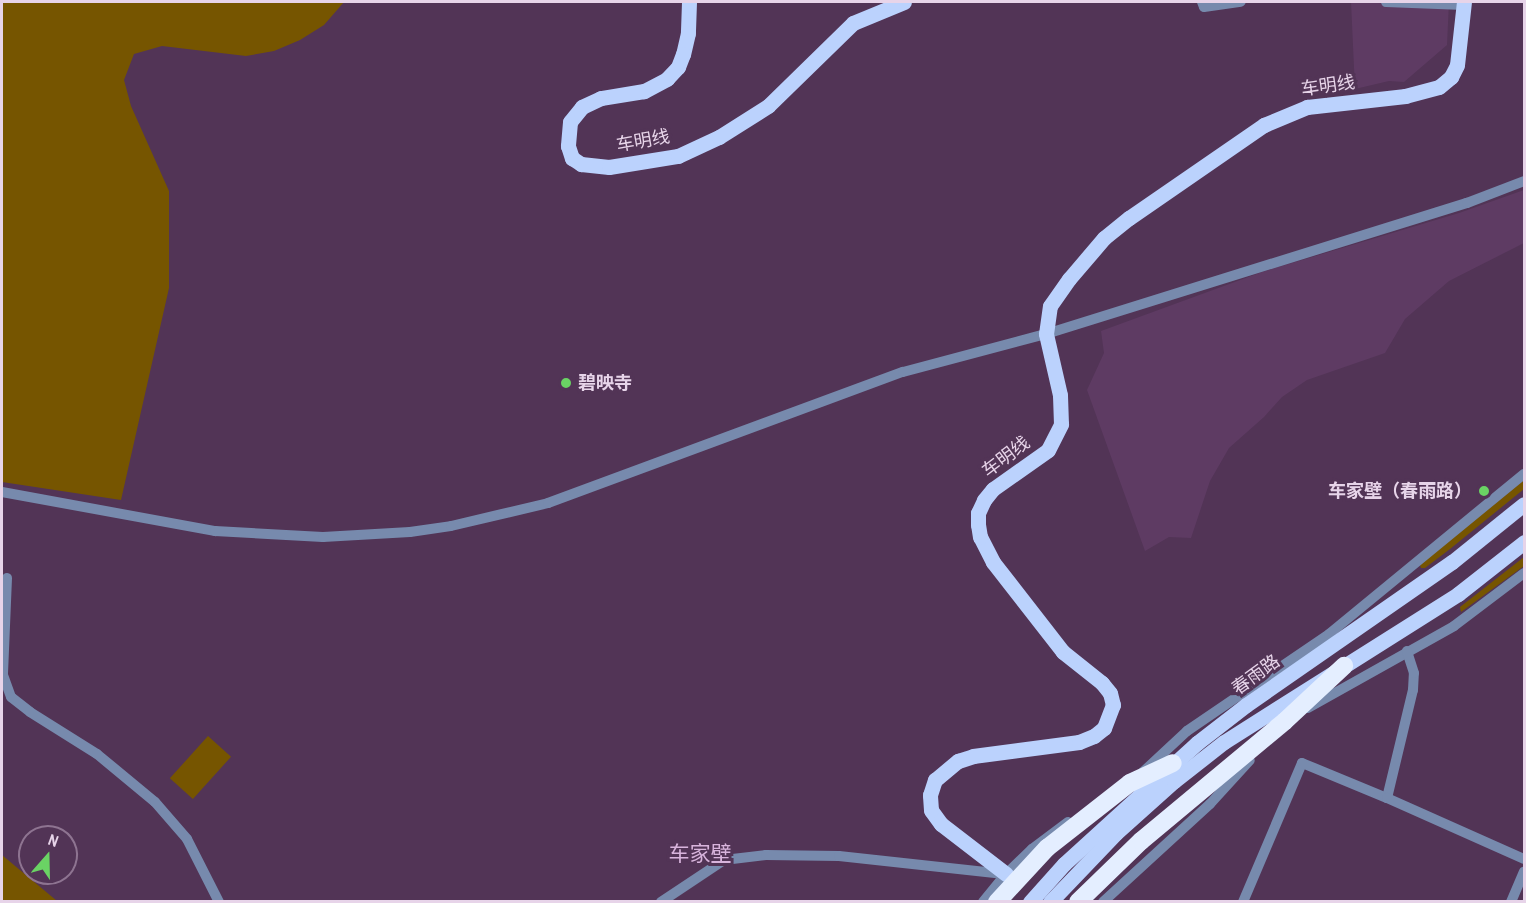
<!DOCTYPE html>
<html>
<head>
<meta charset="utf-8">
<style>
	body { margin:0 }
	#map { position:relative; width:1526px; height:903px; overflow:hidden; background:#523456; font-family:"Archivo Narrow","Noto Sans SC",sans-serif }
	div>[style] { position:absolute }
	.built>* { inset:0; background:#5e3b63 }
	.green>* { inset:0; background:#765500; transform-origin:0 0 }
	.minor>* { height:10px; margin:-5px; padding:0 5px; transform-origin:5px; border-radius:5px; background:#778aad }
	.major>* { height:15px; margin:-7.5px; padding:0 7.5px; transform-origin:7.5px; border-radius:7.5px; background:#bbd2fd }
	.highway>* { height:18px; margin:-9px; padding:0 9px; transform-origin:9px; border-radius:9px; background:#e4eeff }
	.dots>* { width:16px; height:16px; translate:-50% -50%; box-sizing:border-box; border:3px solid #523456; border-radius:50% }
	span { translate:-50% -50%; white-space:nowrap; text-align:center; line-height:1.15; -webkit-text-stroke:6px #523456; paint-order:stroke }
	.street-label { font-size:18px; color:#e7d4e9 }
	.poi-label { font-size:18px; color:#e7d4e9; font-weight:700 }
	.left { translate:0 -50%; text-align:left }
	.right { translate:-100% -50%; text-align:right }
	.quarter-label { font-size:21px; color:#d8b4dc }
	.frame { position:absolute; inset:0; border:3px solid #e7d4e9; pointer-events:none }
	.north { position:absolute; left:18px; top:825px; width:60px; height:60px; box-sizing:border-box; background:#523456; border:2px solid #8e7491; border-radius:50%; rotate:20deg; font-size:16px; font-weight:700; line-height:24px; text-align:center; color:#e7d4e9 }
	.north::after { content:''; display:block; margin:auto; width:21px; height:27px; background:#6ad364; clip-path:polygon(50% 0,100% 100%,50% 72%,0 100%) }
</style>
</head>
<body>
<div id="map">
	<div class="built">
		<div style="clip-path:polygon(1351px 2px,1449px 2px,1447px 45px,1404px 82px,1389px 81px,1355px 89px)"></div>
		<div style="clip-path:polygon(1524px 190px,1524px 243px,1449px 281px,1405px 319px,1385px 353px,1307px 380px,1282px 397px,1264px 417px,1229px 448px,1210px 481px,1191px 538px,1169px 537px,1145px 551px,1087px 390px,1104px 353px,1101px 331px,1262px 272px,1459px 213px)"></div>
	</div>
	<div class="green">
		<div style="clip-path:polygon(2px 2px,344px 2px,324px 25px,300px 40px,274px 51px,246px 56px,162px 46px,134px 54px,124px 80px,131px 106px,169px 191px,169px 288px,121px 500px,2px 482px)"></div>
		<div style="clip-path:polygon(1524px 480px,1524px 489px,1450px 549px,1425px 568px,1421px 568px,1420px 565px)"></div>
		<div style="clip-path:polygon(1524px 557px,1524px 566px,1461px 612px,1460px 607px)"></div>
		<div style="left:208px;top:736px;width:31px;height:57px;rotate:42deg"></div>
		<div style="clip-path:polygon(2px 855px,57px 901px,2px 901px)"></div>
	</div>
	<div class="minor">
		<div style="left:1202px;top:2px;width:5px;rotate:68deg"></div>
		<div style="left:1204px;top:7px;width:37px;rotate:-8deg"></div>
		<div style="left:1386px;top:2px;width:78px;rotate:2.2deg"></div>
		<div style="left:2px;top:492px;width:217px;rotate:10.4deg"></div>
		<div style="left:215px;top:531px;width:108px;rotate:3.2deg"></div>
		<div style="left:323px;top:537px;width:87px;rotate:-3.3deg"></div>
		<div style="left:410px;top:532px;width:41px;rotate:-8.3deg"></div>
		<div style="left:451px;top:526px;width:100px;rotate:-13.3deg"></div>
		<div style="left:548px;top:503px;width:378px;rotate:-20.3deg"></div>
		<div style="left:903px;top:372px;width:148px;rotate:-14.9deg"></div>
		<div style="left:1046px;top:334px;width:441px;rotate:-17.3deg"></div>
		<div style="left:1467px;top:203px;width:61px;rotate:-21.1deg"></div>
		<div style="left:7px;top:578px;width:97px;rotate:92.4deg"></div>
		<div style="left:3px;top:675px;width:23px;rotate:70deg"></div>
		<div style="left:11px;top:697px;width:24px;rotate:38deg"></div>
		<div style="left:30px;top:712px;width:79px;rotate:32.1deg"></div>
		<div style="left:97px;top:754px;width:75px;rotate:39.6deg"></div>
		<div style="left:155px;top:802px;width:49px;rotate:49.1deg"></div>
		<div style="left:187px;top:839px;width:71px;rotate:63.1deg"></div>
		<div style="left:1308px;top:708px;width:167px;rotate:-29.3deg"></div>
		<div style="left:1454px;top:626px;width:88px;rotate:-37.1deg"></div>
		<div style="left:1143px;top:772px;width:60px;rotate:-43deg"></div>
		<div style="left:1187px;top:731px;width:172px;rotate:-34.3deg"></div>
		<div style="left:1329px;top:634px;width:252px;rotate:-39.4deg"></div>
		<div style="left:1387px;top:798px;width:111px;rotate:-76.5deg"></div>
		<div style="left:1413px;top:690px;width:17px;rotate:-87deg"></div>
		<div style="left:1414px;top:673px;width:23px;rotate:-108deg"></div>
		<div style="left:661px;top:902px;width:76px;rotate:-33.7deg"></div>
		<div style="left:724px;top:860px;width:42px;rotate:-6.8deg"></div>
		<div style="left:766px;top:855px;width:73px;rotate:0.8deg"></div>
		<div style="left:839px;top:856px;width:166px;rotate:6.2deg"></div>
		<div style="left:983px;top:902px;width:36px;rotate:-51deg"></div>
		<div style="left:1006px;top:874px;width:36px;rotate:-44deg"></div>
		<div style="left:1032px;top:849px;width:45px;rotate:-36.9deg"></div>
		<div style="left:1103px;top:902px;width:145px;rotate:-42.5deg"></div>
		<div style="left:1210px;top:804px;width:59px;rotate:-47.7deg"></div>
		<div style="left:1243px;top:902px;width:151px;rotate:-67deg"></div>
		<div style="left:1302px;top:763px;width:92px;rotate:22.4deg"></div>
		<div style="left:1387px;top:798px;width:150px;rotate:24deg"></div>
		<div style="left:1511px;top:902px;width:33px;rotate:-67deg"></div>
	</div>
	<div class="major">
		<div style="left:689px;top:2px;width:31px;rotate:92deg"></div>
		<div style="left:688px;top:33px;width:22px;rotate:103deg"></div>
		<div style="left:683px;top:54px;width:14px;rotate:111deg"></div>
		<div style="left:678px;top:67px;width:16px;rotate:133deg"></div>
		<div style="left:667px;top:79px;width:26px;rotate:152deg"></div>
		<div style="left:644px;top:91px;width:44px;rotate:170.8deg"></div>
		<div style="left:601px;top:98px;width:21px;rotate:155deg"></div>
		<div style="left:582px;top:107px;width:19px;rotate:129deg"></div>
		<div style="left:570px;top:122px;width:24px;rotate:95deg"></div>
		<div style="left:568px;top:146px;width:13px;rotate:72deg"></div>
		<div style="left:572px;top:158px;width:11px;rotate:34deg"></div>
		<div style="left:581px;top:164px;width:28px;rotate:6deg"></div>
		<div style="left:609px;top:167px;width:70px;rotate:-9.1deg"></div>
		<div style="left:678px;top:156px;width:45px;rotate:-24.9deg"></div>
		<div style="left:719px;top:137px;width:58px;rotate:-32.3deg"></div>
		<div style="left:768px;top:106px;width:119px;rotate:-44.3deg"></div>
		<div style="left:853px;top:23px;width:55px;rotate:-22.4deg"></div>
		<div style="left:1006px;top:874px;width:82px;rotate:-142.4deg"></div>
		<div style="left:941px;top:824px;width:17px;rotate:-126deg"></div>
		<div style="left:931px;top:810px;width:15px;rotate:-94deg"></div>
		<div style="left:930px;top:795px;width:16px;rotate:-72deg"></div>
		<div style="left:935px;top:780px;width:30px;rotate:-40deg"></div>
		<div style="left:958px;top:761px;width:16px;rotate:-18deg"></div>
		<div style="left:973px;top:756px;width:107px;rotate:-7.5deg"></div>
		<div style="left:1079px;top:742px;width:16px;rotate:-22deg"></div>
		<div style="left:1094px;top:736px;width:13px;rotate:-39deg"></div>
		<div style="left:1104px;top:728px;width:25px;rotate:-69deg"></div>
		<div style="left:1113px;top:705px;width:12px;rotate:-104deg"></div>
		<div style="left:1110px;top:693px;width:13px;rotate:-129deg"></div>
		<div style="left:1102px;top:683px;width:50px;rotate:-141.5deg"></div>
		<div style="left:1063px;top:652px;width:114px;rotate:-127.9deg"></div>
		<div style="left:993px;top:562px;width:28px;rotate:-117deg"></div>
		<div style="left:980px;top:537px;width:12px;rotate:-99deg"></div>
		<div style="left:978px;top:525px;width:12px;rotate:-90deg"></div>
		<div style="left:978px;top:513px;width:14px;rotate:-65deg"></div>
		<div style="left:984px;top:500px;width:14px;rotate:-51deg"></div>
		<div style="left:993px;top:489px;width:67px;rotate:-35.3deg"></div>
		<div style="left:1048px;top:450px;width:29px;rotate:-63deg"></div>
		<div style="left:1061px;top:424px;width:29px;rotate:-92deg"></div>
		<div style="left:1060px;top:395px;width:63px;rotate:-102.9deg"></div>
		<div style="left:1046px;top:334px;width:28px;rotate:-82deg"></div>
		<div style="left:1050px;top:306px;width:33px;rotate:-55deg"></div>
		<div style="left:1069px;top:279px;width:54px;rotate:-49.5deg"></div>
		<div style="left:1104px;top:238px;width:32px;rotate:-39deg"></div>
		<div style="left:1129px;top:218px;width:164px;rotate:-34.6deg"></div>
		<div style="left:1264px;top:125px;width:47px;rotate:-22.7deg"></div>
		<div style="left:1307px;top:107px;width:99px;rotate:-6.4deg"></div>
		<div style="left:1405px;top:96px;width:35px;rotate:-15deg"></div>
		<div style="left:1439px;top:87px;width:16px;rotate:-40deg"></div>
		<div style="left:1451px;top:77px;width:13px;rotate:-63deg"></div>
		<div style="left:1457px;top:65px;width:63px;rotate:-83.7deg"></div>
		<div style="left:1030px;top:902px;width:51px;rotate:-48.2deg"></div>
		<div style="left:1064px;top:864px;width:180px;rotate:-42.3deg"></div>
		<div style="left:1197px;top:743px;width:62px;rotate:-37.8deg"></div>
		<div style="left:1246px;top:705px;width:251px;rotate:-34.8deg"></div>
		<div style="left:1452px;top:562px;width:92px;rotate:-38.9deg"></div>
		<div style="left:1050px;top:902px;width:95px;rotate:-46.3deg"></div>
		<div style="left:1116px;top:833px;width:78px;rotate:-41.9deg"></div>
		<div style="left:1174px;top:781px;width:63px;rotate:-38deg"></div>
		<div style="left:1224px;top:742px;width:277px;rotate:-32.3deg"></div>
		<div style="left:1458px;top:594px;width:84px;rotate:-38.2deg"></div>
	</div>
	<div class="highway">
		<div style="left:997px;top:902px;width:74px;rotate:-47.2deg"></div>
		<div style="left:1047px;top:848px;width:105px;rotate:-38.1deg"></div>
		<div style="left:1130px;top:783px;width:47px;rotate:-24.9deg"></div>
		<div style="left:1078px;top:902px;width:88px;rotate:-44.1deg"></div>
		<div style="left:1141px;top:841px;width:187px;rotate:-39.8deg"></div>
		<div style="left:1285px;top:721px;width:81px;rotate:-43deg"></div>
	</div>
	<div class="dots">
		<div style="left:566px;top:383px;background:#6ad364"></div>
		<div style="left:1484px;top:491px;background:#6ad364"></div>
	</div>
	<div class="street-label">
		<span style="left:1328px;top:86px;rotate:-8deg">车明线</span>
		<span style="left:643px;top:141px;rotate:-10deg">车明线</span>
		<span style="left:1006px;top:457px;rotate:-37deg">车明线</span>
		<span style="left:1256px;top:675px;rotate:-36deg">春雨路</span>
	</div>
	<div class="poi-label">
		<span class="left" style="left:578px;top:383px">碧映寺</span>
		<span class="right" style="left:1472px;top:491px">车家壁（春雨路）</span>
	</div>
	<div class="quarter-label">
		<span style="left:700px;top:854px">车家壁</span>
	</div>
	<div class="frame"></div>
	<div class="north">N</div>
</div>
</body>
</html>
